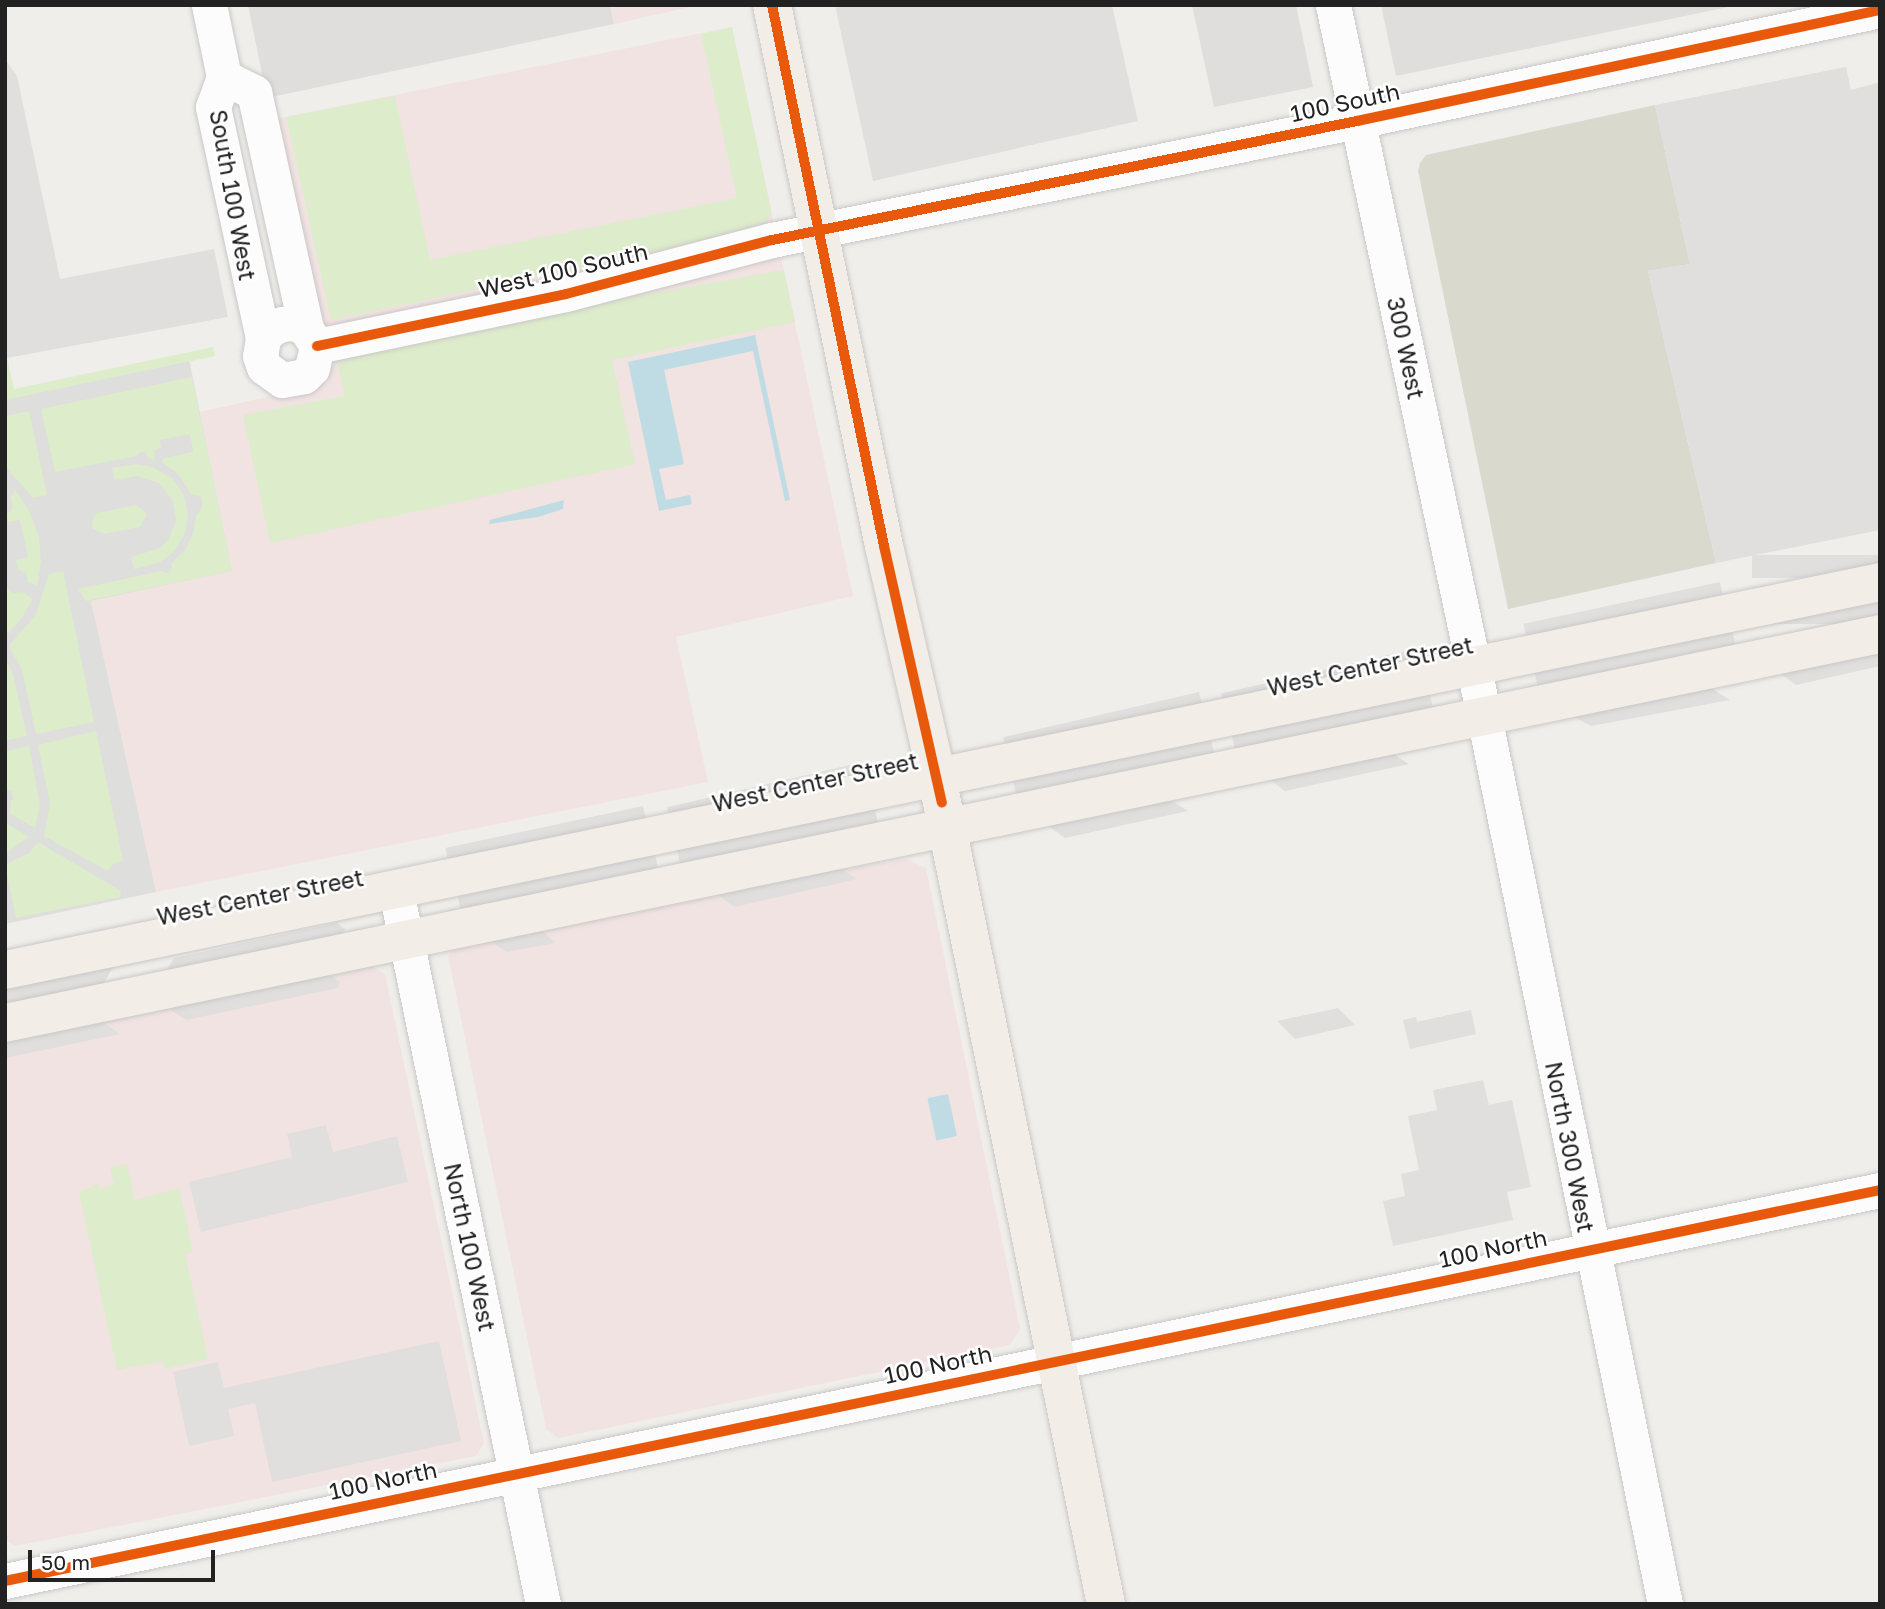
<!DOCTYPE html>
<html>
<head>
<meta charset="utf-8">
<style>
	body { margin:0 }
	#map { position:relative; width:1885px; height:1609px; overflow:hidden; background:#f0eeeb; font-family:"Golos Text",sans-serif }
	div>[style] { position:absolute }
	.residential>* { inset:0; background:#dfdedc }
	.commercial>* { inset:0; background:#f1e3e1 }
	.religious>* { inset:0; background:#dededc }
	.construction>* { inset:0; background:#d9d9cd }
	.grass>* { inset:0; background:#ddeccb }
	.parking>* { inset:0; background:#e0dfde; transform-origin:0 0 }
	.water>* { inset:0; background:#bfdbe3; transform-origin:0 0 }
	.roads { filter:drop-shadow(0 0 2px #c9c8c7) drop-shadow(0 0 2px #c9c8c7) }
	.minor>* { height:35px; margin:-17.5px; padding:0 17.5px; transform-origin:17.5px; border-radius:17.5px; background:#fdfcfc }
	.major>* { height:38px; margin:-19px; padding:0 19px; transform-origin:19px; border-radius:19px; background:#f3ede7 }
	.cycleway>* { height:10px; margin:-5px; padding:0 5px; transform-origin:5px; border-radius:5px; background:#e8590c }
	span { translate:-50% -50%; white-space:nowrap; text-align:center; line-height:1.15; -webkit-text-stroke:5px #fff; paint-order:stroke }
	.street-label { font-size:23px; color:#222 }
	.frame { position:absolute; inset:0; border:7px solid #222; pointer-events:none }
	.scale { position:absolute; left:28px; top:1550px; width:187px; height:32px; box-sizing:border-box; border:4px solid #222; border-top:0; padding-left:9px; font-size:21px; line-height:24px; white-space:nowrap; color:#222; -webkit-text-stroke:5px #fff; paint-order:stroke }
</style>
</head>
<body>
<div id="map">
	<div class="residential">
		<div style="clip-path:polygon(248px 5px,610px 5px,614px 24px,267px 98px)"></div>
		<div style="clip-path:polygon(1192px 5px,1296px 5px,1313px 87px,1214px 107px)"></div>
		<div style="clip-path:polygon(1381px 5px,1738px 5px,1396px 76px)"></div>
	</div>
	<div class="commercial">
		<div style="clip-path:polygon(610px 5px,699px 5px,614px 24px)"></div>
		<div style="clip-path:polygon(732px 27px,853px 596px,676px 637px,708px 782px,156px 892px,91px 601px,232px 571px,200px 412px,329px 383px,271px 120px)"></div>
		<div style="clip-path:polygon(906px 859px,926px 868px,1020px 1329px,1010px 1345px,558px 1438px,546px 1429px,448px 956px,460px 942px,692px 896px)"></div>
		<div style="clip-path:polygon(365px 961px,385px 974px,484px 1443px,476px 1456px,15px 1546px,5px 1540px,5px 1032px)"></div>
	</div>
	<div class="religious">
		<div style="clip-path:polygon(5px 351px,13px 390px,188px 354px,232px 571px,91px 601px,156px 892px,5px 924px)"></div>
	</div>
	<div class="construction">
		<div style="clip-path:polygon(1655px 105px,1690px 264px,1648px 271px,1716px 563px,1508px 609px,1418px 171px,1420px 163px,1426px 155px)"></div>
	</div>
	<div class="grass">
		<div style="clip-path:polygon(732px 27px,772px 214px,759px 230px,331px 320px,286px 117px,395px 96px,430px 260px,737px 198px,701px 34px)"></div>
		<div style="clip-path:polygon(784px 270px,795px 322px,612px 360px,635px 464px,270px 543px,243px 415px,345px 396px,336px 358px,458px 328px)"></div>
		<div style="clip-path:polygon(213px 347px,215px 356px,5px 400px,5px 349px,14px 389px)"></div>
		<div style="clip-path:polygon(192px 377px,232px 571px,86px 601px,78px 589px,161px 571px,168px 573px,172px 569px,171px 564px,185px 550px,193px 534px,196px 515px,201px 510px,203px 503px,200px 496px,191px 494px,178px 474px,162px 462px,164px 458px,193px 452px,190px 434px,160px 440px,161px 448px,154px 450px,155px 460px,148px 458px,146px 452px,140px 452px,137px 456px,55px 472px,41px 409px)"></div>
		<div style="clip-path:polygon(29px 411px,47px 495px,33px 498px,5px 466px,5px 416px)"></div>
		<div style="clip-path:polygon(136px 464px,152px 467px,172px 478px,184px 495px,188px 514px,185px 533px,174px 552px,158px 563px,134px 569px,131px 557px,160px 548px,169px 539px,176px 520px,173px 501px,159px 483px,137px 476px,115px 480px,112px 468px)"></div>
		<div style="clip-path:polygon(15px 490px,29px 510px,39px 537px,41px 562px,37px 586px,28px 582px,26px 573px,18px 569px,16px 560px,28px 557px,20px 520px,8px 522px,7px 515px,13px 507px,11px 497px)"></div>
		<div style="clip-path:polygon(136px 505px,147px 514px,140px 527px,104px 534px,93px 529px,92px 521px,97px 513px)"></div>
		<div style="clip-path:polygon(63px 571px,94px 722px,36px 734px,22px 670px,9px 646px,36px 614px,49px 574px)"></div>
		<div style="clip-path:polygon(5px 586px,13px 593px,23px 592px,33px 599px,21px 619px,5px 636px)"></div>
		<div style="clip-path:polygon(5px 658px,13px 674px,27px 736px,5px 741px)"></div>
		<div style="clip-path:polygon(96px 731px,123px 860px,112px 865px,108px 871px,44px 836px,50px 803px,38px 745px)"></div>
		<div style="clip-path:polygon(29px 746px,40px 805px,35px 828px,10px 814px,11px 800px,14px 799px,11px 790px,5px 790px,5px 751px)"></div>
		<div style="clip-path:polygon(5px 822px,29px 837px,5px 854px)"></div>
		<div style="clip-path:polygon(38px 842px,121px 891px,120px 897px,16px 918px,5px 865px,29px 853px)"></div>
		<div style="clip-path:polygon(127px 1164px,135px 1200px,179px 1188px,193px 1252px,185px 1254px,208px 1359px,165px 1369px,163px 1361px,117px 1370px,79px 1192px,98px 1184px,99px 1189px,114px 1185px,110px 1167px)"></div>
	</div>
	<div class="parking">
		<div style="clip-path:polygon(835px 5px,1112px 5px,1138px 121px,873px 181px)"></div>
		<div style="clip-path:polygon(5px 59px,17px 76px,60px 279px,214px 249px,228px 317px,7px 358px)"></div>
		<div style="clip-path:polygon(1846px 67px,1851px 90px,1880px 82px,1880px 530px,1716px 563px,1648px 271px,1690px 264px,1655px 105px)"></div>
		<div style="left:1880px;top:555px;width:23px;height:128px;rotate:90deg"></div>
		<div style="left:1720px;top:582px;width:24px;height:201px;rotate:78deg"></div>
		<div style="left:1880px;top:599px;width:25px;height:116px;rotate:90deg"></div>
		<div style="left:1731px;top:625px;width:24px;height:202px;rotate:78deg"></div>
		<div style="clip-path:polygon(1880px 644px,1880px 666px,1796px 685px,1771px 667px)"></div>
		<div style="left:1418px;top:648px;width:23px;height:202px;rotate:77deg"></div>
		<div style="clip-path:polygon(1705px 684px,1730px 700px,1591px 726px,1563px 711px)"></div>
		<div style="left:1429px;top:690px;width:25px;height:202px;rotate:78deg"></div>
		<div style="left:1199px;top:692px;width:23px;height:201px;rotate:77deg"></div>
		<div style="left:1210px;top:735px;width:24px;height:202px;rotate:78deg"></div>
		<div style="clip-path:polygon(1384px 748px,1409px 764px,1285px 791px,1261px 773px)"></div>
		<div style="left:863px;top:762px;width:23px;height:201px;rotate:77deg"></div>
		<div style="clip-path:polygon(1163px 795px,1188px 811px,1065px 838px,1040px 820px)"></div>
		<div style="left:874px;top:805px;width:24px;height:202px;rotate:78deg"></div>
		<div style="left:643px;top:806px;width:24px;height:202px;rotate:78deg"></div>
		<div style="left:654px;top:849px;width:24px;height:202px;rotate:78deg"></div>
		<div style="clip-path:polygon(832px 863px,857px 879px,734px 907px,709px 888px)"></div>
		<div style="clip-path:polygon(337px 923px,345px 929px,338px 944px,159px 982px,174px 958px)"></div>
		<div style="clip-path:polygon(541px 930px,555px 943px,507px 952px,488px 940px)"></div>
		<div style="clip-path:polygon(115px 964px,102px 986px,5px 1006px,5px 986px)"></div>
		<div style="clip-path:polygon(326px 972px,340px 982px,338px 988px,186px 1020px,165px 1006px)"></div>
		<div style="clip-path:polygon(1338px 1008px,1355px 1025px,1295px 1039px,1277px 1021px)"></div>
		<div style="clip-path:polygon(1471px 1010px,1476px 1034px,1410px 1049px,1403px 1020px,1416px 1017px,1417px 1022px)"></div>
		<div style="clip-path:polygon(100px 1020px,120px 1034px,5px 1058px,5px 1038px)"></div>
		<div style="clip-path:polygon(1483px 1080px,1489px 1105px,1512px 1100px,1531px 1187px,1507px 1192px,1513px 1220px,1393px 1246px,1383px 1201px,1405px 1196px,1401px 1174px,1419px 1170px,1408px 1116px,1437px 1110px,1433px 1090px)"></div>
		<div style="clip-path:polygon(326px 1125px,333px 1152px,397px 1136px,408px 1182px,201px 1232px,189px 1182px,292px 1157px,287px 1134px)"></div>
		<div style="clip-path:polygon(439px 1341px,461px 1441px,272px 1482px,255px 1403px,228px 1409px,234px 1436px,189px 1446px,173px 1372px,218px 1362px,224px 1388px)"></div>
	</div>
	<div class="water">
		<div style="clip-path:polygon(755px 335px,790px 500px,785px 501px,753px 351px,664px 370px,684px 464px,659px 469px,666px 500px,690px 495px,692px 504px,659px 511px,628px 362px)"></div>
		<div style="clip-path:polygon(564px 500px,563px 509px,538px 517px,489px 524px,490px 520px)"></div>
		<div style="left:948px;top:1094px;width:43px;height:21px;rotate:78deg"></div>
	</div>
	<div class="roads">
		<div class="minor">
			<div style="left:209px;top:5px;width:74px;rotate:78.2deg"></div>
			<div style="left:1333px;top:5px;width:727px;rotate:78.01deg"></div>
			<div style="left:1484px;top:716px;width:906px;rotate:78.48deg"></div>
			<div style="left:224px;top:77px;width:32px;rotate:110deg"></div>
			<div style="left:213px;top:107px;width:236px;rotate:77.8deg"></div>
			<div style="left:263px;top:338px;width:18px;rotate:99deg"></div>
			<div style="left:260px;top:356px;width:12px;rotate:70deg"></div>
			<div style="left:264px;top:367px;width:22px;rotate:36deg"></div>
			<div style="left:282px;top:380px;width:22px;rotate:-10deg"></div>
			<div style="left:304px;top:376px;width:11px;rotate:-45deg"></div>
			<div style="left:312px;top:368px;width:23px;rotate:-77deg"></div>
			<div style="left:317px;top:346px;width:20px;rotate:-123deg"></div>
			<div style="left:306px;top:329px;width:13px;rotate:-151deg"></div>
			<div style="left:295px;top:323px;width:13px;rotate:176deg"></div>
			<div style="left:282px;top:324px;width:12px;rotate:156deg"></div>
			<div style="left:271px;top:329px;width:12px;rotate:132deg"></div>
			<div style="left:224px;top:77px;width:34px;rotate:27deg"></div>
			<div style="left:254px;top:92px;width:243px;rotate:77.6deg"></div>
			<div style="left:317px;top:346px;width:254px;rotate:-11.8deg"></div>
			<div style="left:566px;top:294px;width:213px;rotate:-14.7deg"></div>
			<div style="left:772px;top:240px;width:597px;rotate:-11.5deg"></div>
			<div style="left:1357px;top:121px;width:535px;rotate:-11.98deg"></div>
			<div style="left:396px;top:891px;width:728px;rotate:78.35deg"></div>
			<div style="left:5px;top:1581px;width:1915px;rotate:-11.78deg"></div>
		</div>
		<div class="major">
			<div style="left:772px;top:5px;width:552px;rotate:78.3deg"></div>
			<div style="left:884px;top:546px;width:238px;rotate:77.1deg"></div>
			<div style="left:937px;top:778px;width:843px;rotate:78.44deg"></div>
			<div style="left:5px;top:970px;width:1915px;rotate:-11.69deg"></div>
			<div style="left:5px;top:1023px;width:1915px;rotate:-11.72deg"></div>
		</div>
	</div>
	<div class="cycleway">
		<div style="left:772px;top:5px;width:552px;rotate:78.3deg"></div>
		<div style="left:884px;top:546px;width:263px;rotate:77.3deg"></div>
		<div style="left:317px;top:346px;width:254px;rotate:-11.8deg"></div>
		<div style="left:566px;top:294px;width:213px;rotate:-14.7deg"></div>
		<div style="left:772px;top:240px;width:597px;rotate:-11.5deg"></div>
		<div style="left:1357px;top:121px;width:535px;rotate:-11.98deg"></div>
		<div style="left:5px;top:1581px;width:1915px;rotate:-11.78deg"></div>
	</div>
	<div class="street-label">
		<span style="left:1345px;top:102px;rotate:-12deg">100 South</span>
		<span style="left:233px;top:195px;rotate:80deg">South 100 West</span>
		<span style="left:563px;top:270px;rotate:-13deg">West 100 South</span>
		<span style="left:1406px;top:348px;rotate:78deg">300 West</span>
		<span style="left:1370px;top:666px;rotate:-12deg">West Center Street</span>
		<span style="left:815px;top:782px;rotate:-12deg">West Center Street</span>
		<span style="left:260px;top:897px;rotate:-11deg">West Center Street</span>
		<span style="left:1570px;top:1147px;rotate:79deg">North 300 West</span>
		<span style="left:470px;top:1247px;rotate:78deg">North 100 West</span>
		<span style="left:1493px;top:1248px;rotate:-12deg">100 North</span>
		<span style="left:938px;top:1364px;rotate:-12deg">100 North</span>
		<span style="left:383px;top:1480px;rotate:-12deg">100 North</span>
	</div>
	<div class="frame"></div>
	<div class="scale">50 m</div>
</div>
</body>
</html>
